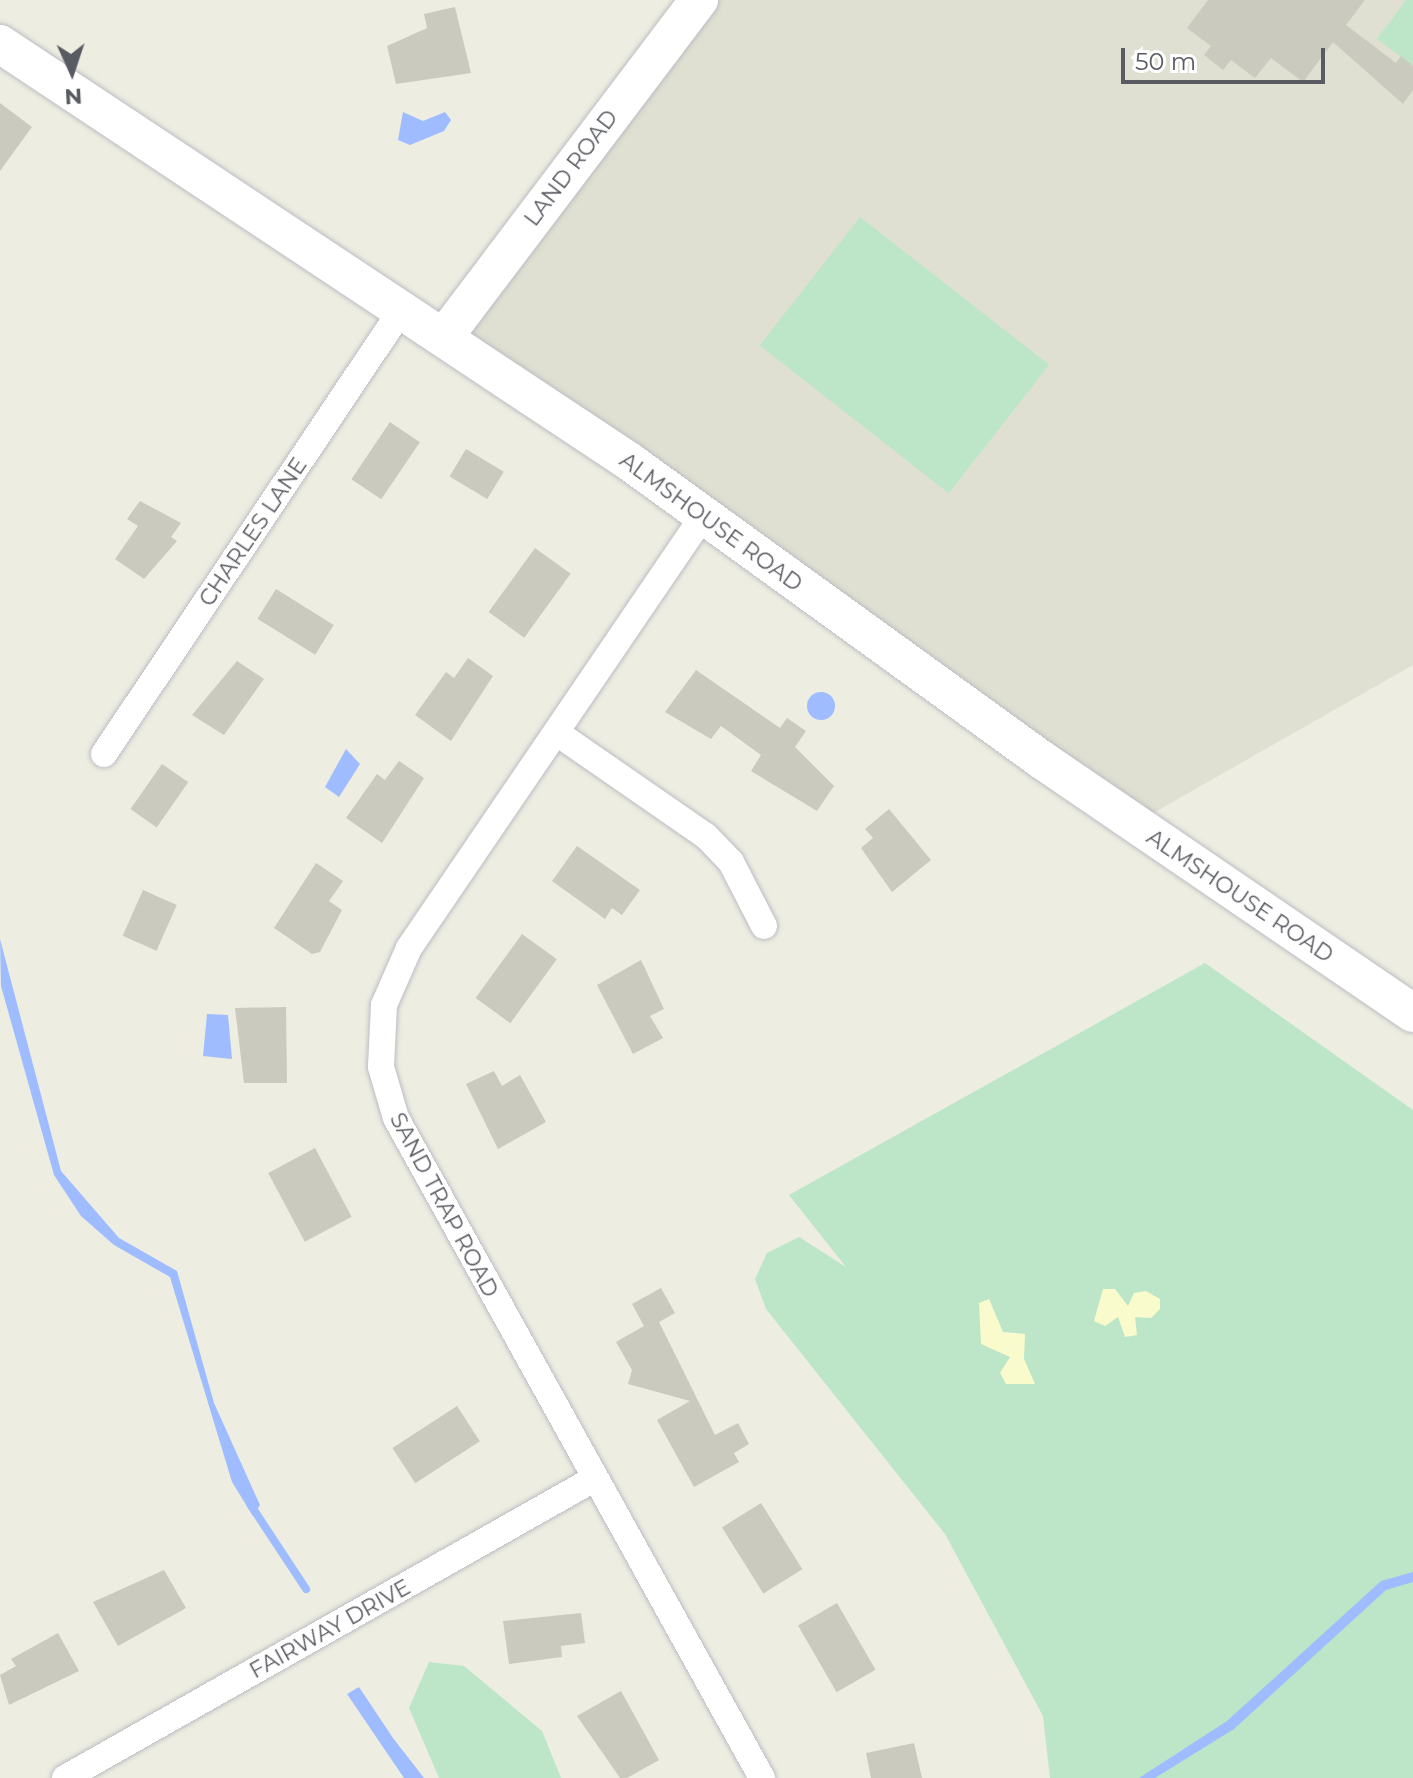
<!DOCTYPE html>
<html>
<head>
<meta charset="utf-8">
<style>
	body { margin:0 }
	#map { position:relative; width:1413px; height:1778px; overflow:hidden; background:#edede1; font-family:Montserrat,sans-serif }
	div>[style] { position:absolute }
	.education>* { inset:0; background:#dfe0d1 }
	.green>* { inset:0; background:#bce6c7; transform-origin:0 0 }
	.sand>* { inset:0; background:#fafbcd }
	.water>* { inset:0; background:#9ebcff }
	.round { border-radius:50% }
	.stream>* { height:8px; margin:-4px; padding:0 4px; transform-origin:4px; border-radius:4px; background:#9ebcff }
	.building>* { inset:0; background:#cbcabf; transform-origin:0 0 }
	.roads { filter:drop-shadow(0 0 2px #bbbcc3) drop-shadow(0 0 2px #bbbcc3) }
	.street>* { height:26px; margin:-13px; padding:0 13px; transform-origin:13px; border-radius:13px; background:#fff }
	.secondary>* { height:38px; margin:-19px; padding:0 19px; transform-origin:19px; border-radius:19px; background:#fff }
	span { translate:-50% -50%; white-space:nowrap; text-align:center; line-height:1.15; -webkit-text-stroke:6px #fff; paint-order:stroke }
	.street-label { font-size:22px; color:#595b62 }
	.north { position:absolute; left:32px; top:32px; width:80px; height:80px; -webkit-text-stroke:6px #fff; paint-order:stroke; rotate:177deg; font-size:22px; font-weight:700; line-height:32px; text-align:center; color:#595b62 }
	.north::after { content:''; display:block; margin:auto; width:28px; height:36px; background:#595b62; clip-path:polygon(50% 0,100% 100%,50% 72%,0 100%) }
	.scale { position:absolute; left:1121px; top:48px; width:204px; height:36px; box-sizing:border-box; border:4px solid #595b62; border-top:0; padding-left:10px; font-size:24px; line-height:28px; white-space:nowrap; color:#595b62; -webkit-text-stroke:6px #fff; paint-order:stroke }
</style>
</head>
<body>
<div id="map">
	<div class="education">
		<div style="clip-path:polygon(697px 0,1413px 0,1413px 665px,1134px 824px,444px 337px)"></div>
	</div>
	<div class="green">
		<div style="clip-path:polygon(1406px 0,1413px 0,1413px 66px,1377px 39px)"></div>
		<div style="left:860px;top:217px;width:240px;height:163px;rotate:38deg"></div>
		<div style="clip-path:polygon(1205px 963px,1413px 1110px,1413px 1778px,1050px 1778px,1043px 1716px,945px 1534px,766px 1309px,755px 1279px,767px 1253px,799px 1237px,846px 1267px,789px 1195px)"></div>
		<div style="clip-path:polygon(429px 1662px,464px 1666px,542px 1731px,561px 1778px,439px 1778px,409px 1708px)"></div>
	</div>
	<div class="sand">
		<div style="clip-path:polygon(1103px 1289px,1115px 1289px,1128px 1306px,1134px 1293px,1146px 1291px,1160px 1299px,1160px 1309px,1151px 1318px,1135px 1317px,1137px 1335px,1125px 1337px,1118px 1317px,1105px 1326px,1094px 1321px)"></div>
		<div style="clip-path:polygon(989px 1299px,1003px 1332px,1025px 1334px,1024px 1359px,1035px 1384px,1006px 1384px,1000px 1373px,1010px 1357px,981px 1344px,979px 1303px)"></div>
	</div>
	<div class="water">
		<div style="clip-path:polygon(403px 112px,423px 121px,445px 112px,451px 120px,444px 131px,410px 145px,398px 140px)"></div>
		<div class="round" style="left:807px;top:692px;width:28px;height:28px"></div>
		<div style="clip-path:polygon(346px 749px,360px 764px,339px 797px,325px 787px)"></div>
		<div style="clip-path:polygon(0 939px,61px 1171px,119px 1238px,177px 1271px,214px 1403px,260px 1505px,253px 1516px,232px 1482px,170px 1277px,114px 1245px,81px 1216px,54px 1175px,1px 986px)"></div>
		<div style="clip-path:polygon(207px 1014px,228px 1015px,232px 1059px,203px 1056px)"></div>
		<div style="clip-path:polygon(1413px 1572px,1413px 1582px,1386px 1590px,1234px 1729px,1155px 1778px,1139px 1778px,1227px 1721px,1381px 1581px)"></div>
		<div style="clip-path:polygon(359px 1687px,393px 1738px,424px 1778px,404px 1778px,347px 1694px)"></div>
	</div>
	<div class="stream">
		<div style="left:250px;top:1504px;width:102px;rotate:56.6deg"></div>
	</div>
	<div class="building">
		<div style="clip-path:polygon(1208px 0,1365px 0,1346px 25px,1396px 63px,1401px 56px,1413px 66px,1413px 90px,1403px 104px,1333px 42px,1303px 82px,1271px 58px,1255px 78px,1231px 60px,1223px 70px,1204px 55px,1211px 46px,1187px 28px)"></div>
		<div style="clip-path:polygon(455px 7px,471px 73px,396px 84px,387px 46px,427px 28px,424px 14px)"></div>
		<div style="clip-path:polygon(0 103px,32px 127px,0 171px)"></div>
		<div style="left:390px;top:422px;width:36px;height:69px;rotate:34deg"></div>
		<div style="left:466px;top:449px;width:44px;height:32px;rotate:31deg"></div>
		<div style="clip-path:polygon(140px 501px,181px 523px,171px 537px,177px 541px,144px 579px,115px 559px,138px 526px,127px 519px)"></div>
		<div style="left:535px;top:548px;width:44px;height:79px;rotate:36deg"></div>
		<div style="left:276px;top:589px;width:68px;height:35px;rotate:32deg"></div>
		<div style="clip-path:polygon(468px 658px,493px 676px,451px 741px,415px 715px,446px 672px,454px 678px)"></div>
		<div style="clip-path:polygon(237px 661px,264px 679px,224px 735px,192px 715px)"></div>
		<div style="clip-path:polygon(696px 670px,780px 728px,787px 718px,806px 731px,795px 747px,834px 786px,817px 811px,751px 771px,761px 755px,721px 726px,711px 739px,665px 712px)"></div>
		<div style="clip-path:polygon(399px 761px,424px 778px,382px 843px,346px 818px,377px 774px,385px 780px)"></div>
		<div style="left:162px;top:764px;width:32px;height:55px;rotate:35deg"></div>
		<div style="clip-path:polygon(889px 809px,931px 860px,892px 892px,861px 848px,873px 838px,865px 829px)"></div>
		<div style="clip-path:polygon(577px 846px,640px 890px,622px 915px,612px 908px,605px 919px,552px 881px)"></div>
		<div style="clip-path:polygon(316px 863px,343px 881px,329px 901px,342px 910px,320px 952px,312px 954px,274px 928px)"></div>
		<div style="left:143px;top:890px;width:37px;height:50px;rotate:24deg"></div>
		<div style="left:522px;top:934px;width:43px;height:79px;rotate:36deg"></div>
		<div style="clip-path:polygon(641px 960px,664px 1009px,650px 1016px,663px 1038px,633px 1054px,597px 985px)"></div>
		<div style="clip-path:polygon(286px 1007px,287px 1083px,244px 1083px,235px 1008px)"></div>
		<div style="clip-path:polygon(494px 1071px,502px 1086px,520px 1075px,546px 1122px,498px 1149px,466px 1084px)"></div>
		<div style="left:315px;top:1148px;width:78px;height:53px;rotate:62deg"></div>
		<div style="clip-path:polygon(661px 1288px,675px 1313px,659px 1322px,715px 1435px,738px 1423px,749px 1444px,734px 1453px,739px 1462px,694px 1487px,657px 1420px,690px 1401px,628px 1384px,632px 1370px,616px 1342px,644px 1326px,632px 1304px)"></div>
		<div style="left:457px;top:1406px;width:42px;height:77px;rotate:57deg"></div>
		<div style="left:761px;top:1503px;width:78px;height:46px;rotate:58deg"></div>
		<div style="clip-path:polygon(164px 1570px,186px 1608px,118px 1646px,93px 1602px)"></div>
		<div style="left:837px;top:1603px;width:77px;height:45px;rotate:60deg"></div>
		<div style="clip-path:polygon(581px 1613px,585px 1643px,561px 1646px,562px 1657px,509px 1664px,503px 1621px)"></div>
		<div style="clip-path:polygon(58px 1633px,79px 1671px,9px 1705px,0 1675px,16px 1666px,11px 1659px)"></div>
		<div style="clip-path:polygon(621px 1691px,659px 1760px,627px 1778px,620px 1778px,577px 1716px)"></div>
		<div style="clip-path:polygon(914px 1743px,922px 1778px,871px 1778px,866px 1753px)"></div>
	</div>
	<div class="roads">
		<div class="street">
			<div style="left:703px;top:516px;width:523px;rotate:124.24deg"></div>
			<div style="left:409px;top:948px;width:62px;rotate:113.7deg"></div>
			<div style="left:384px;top:1005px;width:62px;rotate:92.8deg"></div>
			<div style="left:381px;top:1067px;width:53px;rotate:73.6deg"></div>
			<div style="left:396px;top:1118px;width:755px;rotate:60.99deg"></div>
			<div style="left:557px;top:733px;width:181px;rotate:34.7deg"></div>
			<div style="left:706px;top:836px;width:36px;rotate:46deg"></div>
			<div style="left:731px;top:862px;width:72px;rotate:62.7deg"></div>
			<div style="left:104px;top:754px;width:536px;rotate:-56.19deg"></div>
			<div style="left:65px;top:1778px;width:608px;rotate:-29.48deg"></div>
		</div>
		<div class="secondary">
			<div style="left:0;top:44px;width:756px;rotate:33.56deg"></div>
			<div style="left:630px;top:462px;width:508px;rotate:35.88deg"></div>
			<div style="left:1042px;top:760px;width:449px;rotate:34.3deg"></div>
			<div style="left:444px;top:337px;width:423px;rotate:-52.9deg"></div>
		</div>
	</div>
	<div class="street-label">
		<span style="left:571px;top:168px;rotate:-53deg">LAND ROAD</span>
		<span style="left:711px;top:522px;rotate:36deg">ALMSHOUSE ROAD</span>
		<span style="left:253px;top:532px;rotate:-56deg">CHARLES LANE</span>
		<span style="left:1240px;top:896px;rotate:34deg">ALMSHOUSE ROAD</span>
		<span style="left:444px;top:1205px;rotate:62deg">SAND TRAP ROAD</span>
		<span style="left:330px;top:1629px;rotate:-29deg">FAIRWAY DRIVE</span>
	</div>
	<div class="north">N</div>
	<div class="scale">50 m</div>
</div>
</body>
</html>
